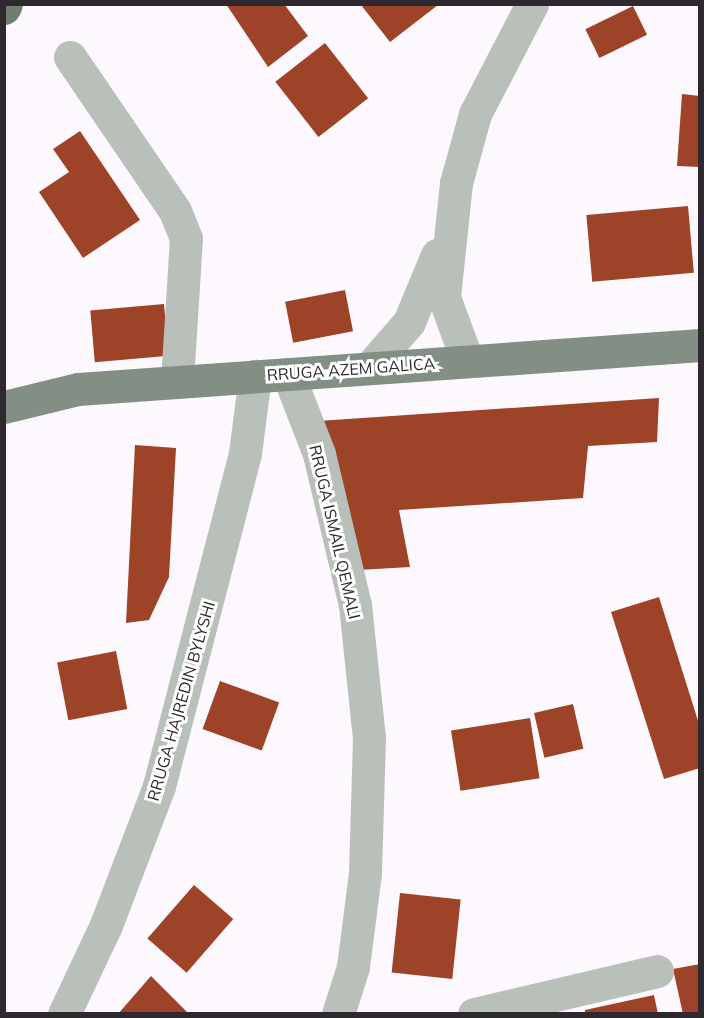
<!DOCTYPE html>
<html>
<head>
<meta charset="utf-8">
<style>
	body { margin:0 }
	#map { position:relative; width:704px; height:1018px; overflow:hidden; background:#fdf8fe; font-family:Mulish,sans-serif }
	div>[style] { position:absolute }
	.building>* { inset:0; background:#9d4327; transform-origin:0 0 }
	.minor>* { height:33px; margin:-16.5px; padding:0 16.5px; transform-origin:16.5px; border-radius:16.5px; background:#b9c0ba }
	.major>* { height:33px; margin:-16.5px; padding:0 16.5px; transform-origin:16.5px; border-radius:16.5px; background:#838f85 }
	.highway>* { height:33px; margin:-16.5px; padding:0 16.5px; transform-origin:16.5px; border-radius:16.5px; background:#707d72 }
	span { translate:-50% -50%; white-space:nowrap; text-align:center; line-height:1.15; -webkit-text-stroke:6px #fff; paint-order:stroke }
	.street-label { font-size:16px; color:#2e292f }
	.frame { position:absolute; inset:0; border:6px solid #2e292f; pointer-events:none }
</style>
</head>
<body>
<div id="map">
	<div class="building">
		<div style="clip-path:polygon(226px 4px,284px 4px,308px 36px,268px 67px)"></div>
		<div style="clip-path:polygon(361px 5px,438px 5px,390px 42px)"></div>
		<div style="left:633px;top:6px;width:32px;height:53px;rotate:64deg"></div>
		<div style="left:325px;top:43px;width:70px;height:63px;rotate:52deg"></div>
		<div style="clip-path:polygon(682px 94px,700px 96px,700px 167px,677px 166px)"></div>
		<div style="clip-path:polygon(80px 131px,140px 220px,83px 258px,39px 192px,69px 172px,53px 149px)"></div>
		<div style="left:688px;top:206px;width:67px;height:102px;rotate:85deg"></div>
		<div style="left:345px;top:290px;width:42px;height:61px;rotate:79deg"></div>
		<div style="left:164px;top:304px;width:52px;height:74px;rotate:85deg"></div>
		<div style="clip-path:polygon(659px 398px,657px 442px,588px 446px,583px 498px,399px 510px,410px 567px,359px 570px,318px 421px)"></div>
		<div style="clip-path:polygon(135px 445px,176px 448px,169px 577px,149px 620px,126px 623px)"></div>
		<div style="clip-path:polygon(659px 597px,700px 727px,700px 768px,664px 779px,611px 612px)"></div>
		<div style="left:116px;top:651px;width:59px;height:60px;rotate:79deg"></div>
		<div style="left:220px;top:681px;width:63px;height:51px;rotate:20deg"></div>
		<div style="left:573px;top:704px;width:46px;height:40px;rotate:77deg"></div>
		<div style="left:530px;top:718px;width:61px;height:80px;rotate:81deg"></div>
		<div style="left:194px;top:885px;width:52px;height:71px;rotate:41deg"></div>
		<div style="left:400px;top:893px;width:61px;height:80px;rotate:6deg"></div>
		<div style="clip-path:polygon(700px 964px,700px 1014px,683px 1014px,673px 969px)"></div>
		<div style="clip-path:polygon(151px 976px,189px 1014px,118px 1014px)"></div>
		<div style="clip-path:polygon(654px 995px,658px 1014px,585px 1014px,585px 1010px)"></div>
	</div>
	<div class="minor">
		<div style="left:70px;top:57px;width:186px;rotate:55.7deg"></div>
		<div style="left:175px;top:211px;width:29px;rotate:68deg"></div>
		<div style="left:186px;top:238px;width:143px;rotate:93.6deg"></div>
		<div style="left:467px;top:360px;width:67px;rotate:-110.1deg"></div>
		<div style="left:444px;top:297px;width:115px;rotate:-84deg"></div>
		<div style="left:456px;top:183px;width:72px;rotate:-74.6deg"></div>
		<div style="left:475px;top:114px;width:124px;rotate:-62.6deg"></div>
		<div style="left:369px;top:368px;width:61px;rotate:-49deg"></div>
		<div style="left:409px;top:322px;width:73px;rotate:-67.3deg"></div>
		<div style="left:288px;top:374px;width:86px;rotate:68.8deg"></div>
		<div style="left:319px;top:454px;width:155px;rotate:76.6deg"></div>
		<div style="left:355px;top:605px;width:134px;rotate:84deg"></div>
		<div style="left:369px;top:738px;width:135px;rotate:91.7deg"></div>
		<div style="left:365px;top:873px;width:95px;rotate:97.3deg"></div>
		<div style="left:353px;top:967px;width:49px;rotate:107.7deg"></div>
		<div style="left:64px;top:1014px;width:98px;rotate:-64.7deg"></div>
		<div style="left:106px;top:925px;width:149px;rotate:-69.1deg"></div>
		<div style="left:159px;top:786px;width:344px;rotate:-75.5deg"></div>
		<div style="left:245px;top:453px;width:78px;rotate:-82.6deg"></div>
		<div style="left:474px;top:1014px;width:188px;rotate:-13.2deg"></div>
	</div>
	<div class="major">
		<div style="left:4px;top:407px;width:76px;rotate:-13.7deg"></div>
		<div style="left:78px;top:389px;width:624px;rotate:-4.05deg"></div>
	</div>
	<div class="highway">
		<div style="left:4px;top:8px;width:4px;rotate:-63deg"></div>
	</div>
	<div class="street-label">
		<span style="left:351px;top:369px;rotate:-4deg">RRUGA AZEM GALICA</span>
		<span style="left:335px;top:532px;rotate:77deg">RRUGA ISMAIL QEMALI</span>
		<span style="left:181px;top:701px;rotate:-74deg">RRUGA HAJREDIN BYLYSHI</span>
	</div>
	<div class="frame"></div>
</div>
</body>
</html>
